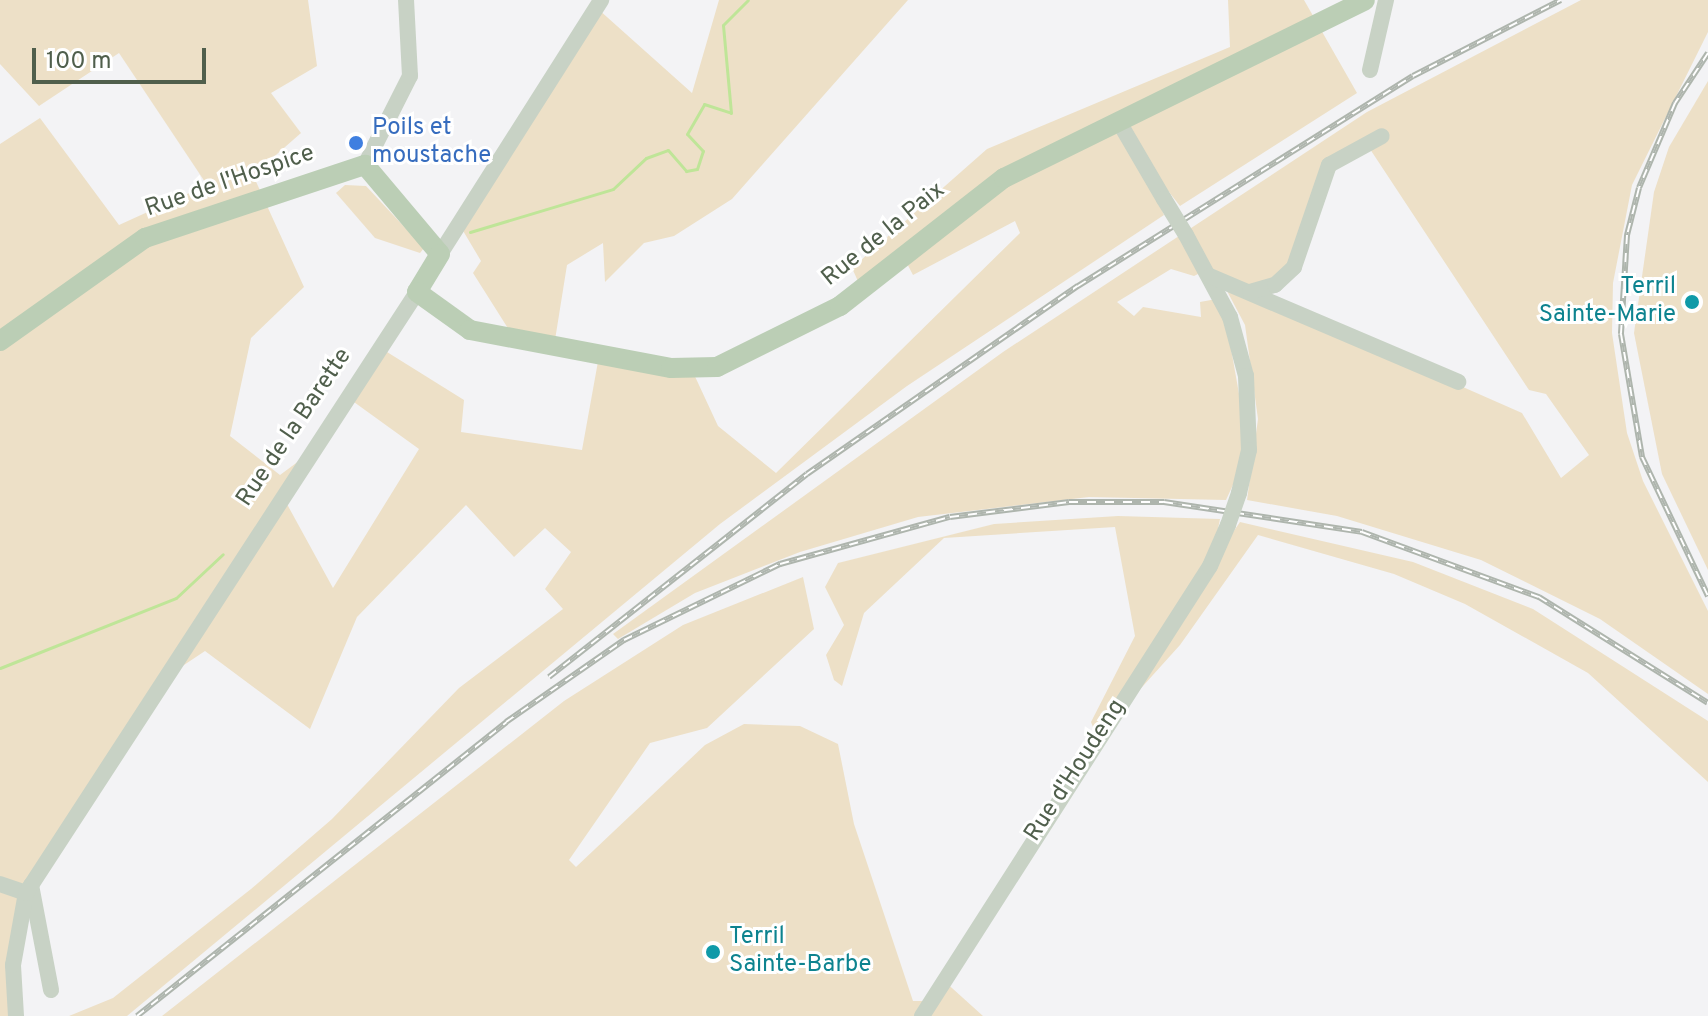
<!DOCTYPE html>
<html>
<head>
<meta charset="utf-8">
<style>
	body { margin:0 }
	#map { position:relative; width:1708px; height:1016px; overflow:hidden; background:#f3f3f5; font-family:Overpass,sans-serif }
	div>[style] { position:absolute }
	.green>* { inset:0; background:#ede0c7 }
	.stream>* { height:3px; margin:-1.5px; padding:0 1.5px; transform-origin:1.5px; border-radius:1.5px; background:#bfe598 }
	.minor>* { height:16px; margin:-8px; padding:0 8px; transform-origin:8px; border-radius:8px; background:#c8d2c5 }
	.major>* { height:20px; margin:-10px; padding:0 10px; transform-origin:10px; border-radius:10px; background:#bbceb5 }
	.rail>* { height:6px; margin-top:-3px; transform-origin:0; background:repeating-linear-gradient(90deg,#fff 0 9px,#aeb5ad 0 18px); box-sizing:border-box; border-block:2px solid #aeb5ad }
	.minor-bridge>* { height:16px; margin:-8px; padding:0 8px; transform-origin:8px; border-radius:8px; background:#c8d2c5 }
	.dots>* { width:22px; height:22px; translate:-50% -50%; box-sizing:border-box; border:4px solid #fff; border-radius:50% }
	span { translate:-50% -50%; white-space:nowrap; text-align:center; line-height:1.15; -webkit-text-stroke:6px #fff; paint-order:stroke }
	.shop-label { font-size:24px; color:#366cbe }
	.left { translate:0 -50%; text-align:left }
	.street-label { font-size:24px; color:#505f4c }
	.culture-label { font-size:24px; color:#0d838f }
	.right { translate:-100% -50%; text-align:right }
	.scale { position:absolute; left:32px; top:48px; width:174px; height:36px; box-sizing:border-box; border:4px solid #505f4c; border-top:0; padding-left:10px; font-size:24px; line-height:28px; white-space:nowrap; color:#505f4c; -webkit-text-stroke:6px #fff; paint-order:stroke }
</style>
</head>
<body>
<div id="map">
	<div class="green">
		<div style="clip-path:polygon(0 0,308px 0,317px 66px,271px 93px,301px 133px,253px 175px,304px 287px,251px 338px,230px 436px,280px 475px,311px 452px,282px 495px,333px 588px,419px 449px,347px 397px,387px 352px,464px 400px,461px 432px,582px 450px,599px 356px,692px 370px,718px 426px,776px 473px,1020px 233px,1015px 221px,913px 275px,902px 254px,861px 288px,852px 268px,987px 149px,1230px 47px,1228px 0,1304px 0,1357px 93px,1180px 206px,1133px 146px,1164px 215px,907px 386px,720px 524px,127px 1016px,69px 1016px,113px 998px,251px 889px,332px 819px,459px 688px,563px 609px,545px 589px,571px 552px,545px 528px,514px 557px,466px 505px,357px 617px,310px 729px,205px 651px,160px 681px,26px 893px,16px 1016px,0 1016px,0 144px,40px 118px,119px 225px,207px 185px,119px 53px,39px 106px,0 64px)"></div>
		<div style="clip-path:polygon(719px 0,908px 0,732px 199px,674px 236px,644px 243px,605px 282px,603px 243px,567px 265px,555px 340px,511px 333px,473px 273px,481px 261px,459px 224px,598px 9px,692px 93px)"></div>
		<div style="clip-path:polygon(1581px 0,1708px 0,1708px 32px,1632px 185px,1613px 283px,1612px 333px,1627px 433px,1643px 481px,1708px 611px,1708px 694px,1600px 619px,1481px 560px,1337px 516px,1247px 500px,1258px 419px,1245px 325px,1227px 291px,1272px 303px,1522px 413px,1561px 478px,1589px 455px,1546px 394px,1529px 390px,1366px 143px,1336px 157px,1301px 253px,1257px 291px,1206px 270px,1194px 276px,1171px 269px,1117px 302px,1134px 316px,1143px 307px,1201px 317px,1200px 302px,1222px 298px,1249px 450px,1226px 500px,1089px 497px,918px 517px,800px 552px,695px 593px,618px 639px,613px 634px,1003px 352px,1367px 112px)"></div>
		<div style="clip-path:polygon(1708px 81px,1708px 570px,1662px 474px,1634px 333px,1654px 192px,1669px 147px)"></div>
		<div style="clip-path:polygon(345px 185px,366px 186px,424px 248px,420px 253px,375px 238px,336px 193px)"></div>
		<div style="clip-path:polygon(1118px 516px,1220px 519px,1211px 564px,1240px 522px,1413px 562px,1533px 609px,1708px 721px,1708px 782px,1588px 673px,1465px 604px,1394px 574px,1258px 535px,1180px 645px,1097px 737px,1091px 722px,1135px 636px,1115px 527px,944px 538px,864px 613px,842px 686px,834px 680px,826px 655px,844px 625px,825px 587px,838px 563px,994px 524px)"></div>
		<div style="clip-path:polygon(803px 577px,814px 629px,707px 728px,650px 743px,569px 860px,576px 867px,705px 745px,744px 724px,800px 726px,838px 744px,854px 824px,913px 1001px,929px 1001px,942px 979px,983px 1016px,162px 1016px,564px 701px,683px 625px)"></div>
	</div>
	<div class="stream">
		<div style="left:470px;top:232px;width:149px;rotate:-16.7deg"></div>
		<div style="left:613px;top:189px;width:45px;rotate:-43.2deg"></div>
		<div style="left:646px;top:158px;width:23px;rotate:-20deg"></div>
		<div style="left:668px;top:150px;width:28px;rotate:49deg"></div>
		<div style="left:686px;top:171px;width:11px;rotate:-10deg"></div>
		<div style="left:697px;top:169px;width:19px;rotate:-72deg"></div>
		<div style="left:703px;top:151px;width:23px;rotate:-133deg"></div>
		<div style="left:687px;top:134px;width:34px;rotate:-60deg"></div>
		<div style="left:704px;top:104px;width:28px;rotate:18deg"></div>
		<div style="left:731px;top:113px;width:88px;rotate:-95.2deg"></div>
		<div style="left:723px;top:25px;width:35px;rotate:-45deg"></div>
		<div style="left:0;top:668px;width:189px;rotate:-21.7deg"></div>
		<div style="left:176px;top:598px;width:64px;rotate:-43.1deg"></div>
	</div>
	<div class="minor">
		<div style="left:1370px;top:70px;width:72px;rotate:-77.1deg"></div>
		<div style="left:1119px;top:122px;width:89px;rotate:59.7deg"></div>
		<div style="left:365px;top:165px;width:100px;rotate:-63.2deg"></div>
		<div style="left:410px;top:76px;width:76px;rotate:-93deg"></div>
		<div style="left:1186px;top:235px;width:93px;rotate:61.8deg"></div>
		<div style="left:1230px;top:317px;width:61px;rotate:74.8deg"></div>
		<div style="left:1246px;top:376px;width:74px;rotate:87.7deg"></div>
		<div style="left:1249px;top:450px;width:44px;rotate:103.1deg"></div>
		<div style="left:440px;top:254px;width:301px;rotate:-57.6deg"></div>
		<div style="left:1210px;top:276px;width:270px;rotate:23.1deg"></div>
		<div style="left:1250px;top:292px;width:26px;rotate:-16deg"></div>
		<div style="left:1275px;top:285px;width:26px;rotate:-43deg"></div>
		<div style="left:1294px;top:267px;width:108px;rotate:-71.1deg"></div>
		<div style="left:1329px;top:165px;width:60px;rotate:-28.7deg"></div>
		<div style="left:0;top:884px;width:28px;rotate:19deg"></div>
		<div style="left:31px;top:885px;width:107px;rotate:79.2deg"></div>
		<div style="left:16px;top:1016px;width:51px;rotate:-93.4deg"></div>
		<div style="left:13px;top:965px;width:73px;rotate:-79.8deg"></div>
		<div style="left:26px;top:893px;width:717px;rotate:-56.95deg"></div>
		<div style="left:922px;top:1016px;width:534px;rotate:-57.38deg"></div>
		<div style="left:1210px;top:566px;width:45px;rotate:-66.3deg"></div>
	</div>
	<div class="major">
		<div style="left:0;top:341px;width:178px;rotate:-35.4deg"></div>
		<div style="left:145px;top:238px;width:232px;rotate:-18.4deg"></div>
		<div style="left:365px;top:165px;width:116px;rotate:49.9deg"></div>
		<div style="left:440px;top:254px;width:44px;rotate:121.2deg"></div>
		<div style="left:417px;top:292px;width:65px;rotate:35.6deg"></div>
		<div style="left:470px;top:330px;width:205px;rotate:10.7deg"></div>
		<div style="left:671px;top:368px;width:46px;rotate:-1.2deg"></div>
		<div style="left:717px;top:367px;width:137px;rotate:-26.4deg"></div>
		<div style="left:840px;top:306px;width:208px;rotate:-38deg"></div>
		<div style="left:1004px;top:178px;width:402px;rotate:-26.2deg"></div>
	</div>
	<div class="rail">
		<div style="left:1708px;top:53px;width:60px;rotate:123.4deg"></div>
		<div style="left:1675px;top:103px;width:92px;rotate:113deg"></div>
		<div style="left:1639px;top:188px;width:49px;rotate:104.3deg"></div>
		<div style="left:1627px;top:235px;width:99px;rotate:93.5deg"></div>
		<div style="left:1621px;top:334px;width:125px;rotate:80.3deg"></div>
		<div style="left:1642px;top:457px;width:154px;rotate:64.6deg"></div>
		<div style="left:549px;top:677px;width:328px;rotate:-38.2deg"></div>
		<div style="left:807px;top:474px;width:330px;rotate:-34.8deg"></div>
		<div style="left:1078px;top:286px;width:395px;rotate:-32.1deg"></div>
		<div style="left:1413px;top:76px;width:166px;rotate:-27.2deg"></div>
		<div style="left:137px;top:1016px;width:472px;rotate:-38.5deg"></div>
		<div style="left:506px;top:722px;width:144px;rotate:-34.8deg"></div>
		<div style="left:624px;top:640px;width:174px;rotate:-26deg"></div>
		<div style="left:780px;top:564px;width:176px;rotate:-15.5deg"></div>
		<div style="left:950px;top:517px;width:120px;rotate:-7.2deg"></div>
		<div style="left:1069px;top:502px;width:95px"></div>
		<div style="left:1164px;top:502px;width:200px;rotate:8.6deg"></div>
		<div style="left:1362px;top:532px;width:189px;rotate:20.2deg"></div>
		<div style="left:1539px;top:597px;width:199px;rotate:32.1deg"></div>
	</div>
	<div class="minor-bridge">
		<div style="left:1164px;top:199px;width:42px;rotate:58.6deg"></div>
		<div style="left:1228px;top:525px;width:34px;rotate:-71deg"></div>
	</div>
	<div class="dots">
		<div style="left:356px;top:143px;background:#3f7fe0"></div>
		<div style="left:1692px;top:302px;background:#0f9aa8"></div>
		<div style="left:713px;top:952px;background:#0f9aa8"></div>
	</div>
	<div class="shop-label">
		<span class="left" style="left:372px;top:143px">Poils et<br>moustache</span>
	</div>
	<div class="street-label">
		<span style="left:230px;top:182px;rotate:-19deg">Rue de l'Hospice</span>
		<span style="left:884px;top:235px;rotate:-39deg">Rue de la Paix</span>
		<span style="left:295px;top:428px;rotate:-56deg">Rue de la Barette</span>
		<span style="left:1076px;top:771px;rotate:-57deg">Rue d'Houdeng</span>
	</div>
	<div class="culture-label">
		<span class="right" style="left:1676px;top:302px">Terril<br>Sainte-Marie</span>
		<span class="left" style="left:729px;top:952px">Terril<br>Sainte-Barbe</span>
	</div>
	<div class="scale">100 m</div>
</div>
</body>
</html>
